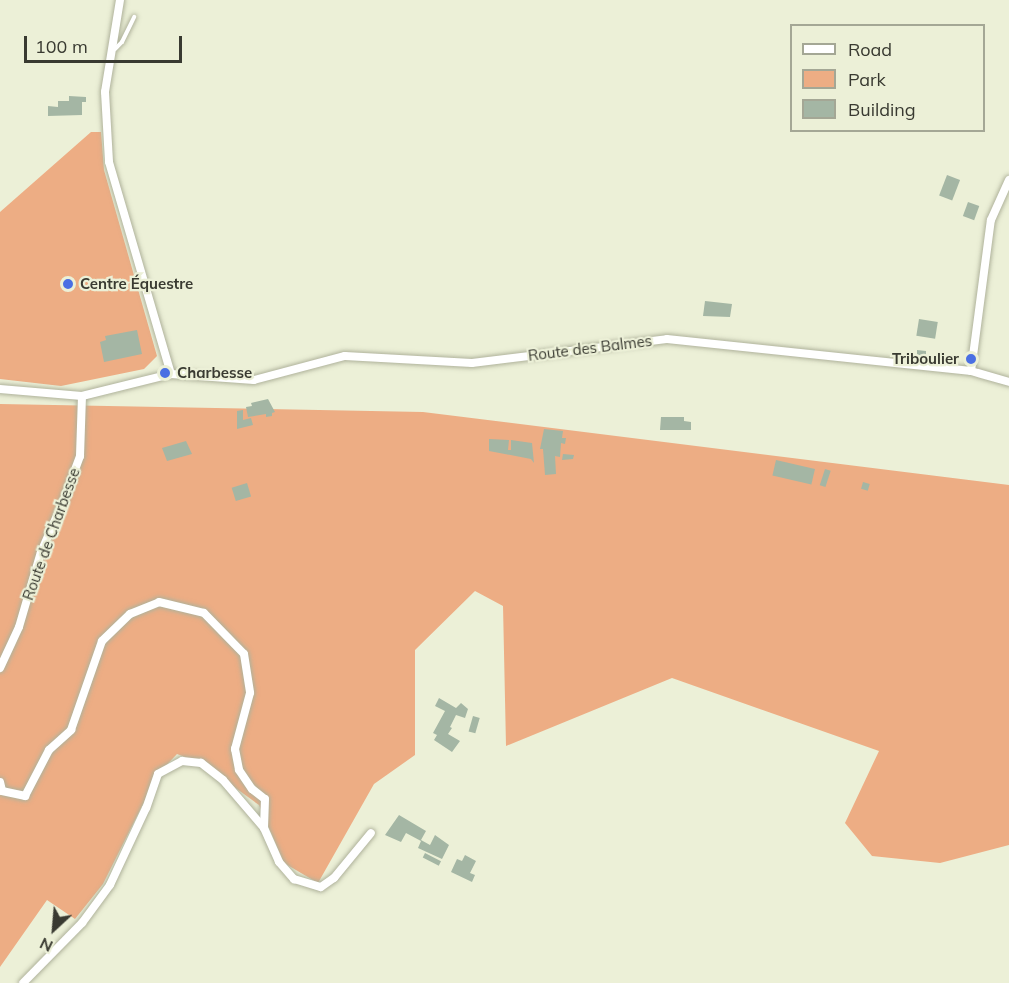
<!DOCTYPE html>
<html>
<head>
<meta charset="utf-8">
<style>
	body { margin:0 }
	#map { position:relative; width:1009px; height:983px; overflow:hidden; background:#ecf0d7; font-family:Mulish,sans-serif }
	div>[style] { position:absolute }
	.green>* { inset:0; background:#edad84 }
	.building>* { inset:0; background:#a4b6a4; transform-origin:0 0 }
	.roads { filter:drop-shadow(0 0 2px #afb29b) drop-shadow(0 0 2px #afb29b) }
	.service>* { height:4px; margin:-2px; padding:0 2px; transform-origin:2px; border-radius:2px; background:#fff }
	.minor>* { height:8px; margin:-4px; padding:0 4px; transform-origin:4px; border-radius:4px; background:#fff }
	.dots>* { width:16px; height:16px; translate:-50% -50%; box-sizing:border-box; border:3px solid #ecf0d7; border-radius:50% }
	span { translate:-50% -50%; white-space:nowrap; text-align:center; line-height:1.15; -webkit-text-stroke:4.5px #ecf0d7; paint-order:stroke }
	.poi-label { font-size:15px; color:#393a31; font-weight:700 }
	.left { translate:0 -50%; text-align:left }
	.right { translate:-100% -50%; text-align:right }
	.street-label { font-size:15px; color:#393a31 }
	.legend { position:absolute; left:790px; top:24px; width:195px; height:108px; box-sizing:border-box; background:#ecf0d7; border:2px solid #a4a795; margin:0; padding:8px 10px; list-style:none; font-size:18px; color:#393a31 }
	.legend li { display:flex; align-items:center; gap:12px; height:30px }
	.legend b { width:30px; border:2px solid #a4a795 }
	.north { position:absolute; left:24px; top:899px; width:60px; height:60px; -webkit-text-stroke:4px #ecf0d7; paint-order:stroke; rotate:206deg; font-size:16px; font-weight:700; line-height:24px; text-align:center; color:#393a31 }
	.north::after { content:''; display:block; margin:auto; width:21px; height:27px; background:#393a31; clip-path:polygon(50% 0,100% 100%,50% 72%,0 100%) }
	.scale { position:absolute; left:24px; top:36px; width:158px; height:27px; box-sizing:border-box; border:3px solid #393a31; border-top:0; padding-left:8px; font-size:18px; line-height:21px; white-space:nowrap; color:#393a31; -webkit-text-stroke:4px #ecf0d7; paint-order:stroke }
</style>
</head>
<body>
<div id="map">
	<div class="green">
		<div style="clip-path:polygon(91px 132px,101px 132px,104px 170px,157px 356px,144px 369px,61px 386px,0 379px,0 212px)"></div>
		<div style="clip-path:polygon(0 404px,423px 412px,1009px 485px,1009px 845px,940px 863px,872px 856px,845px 823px,879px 751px,672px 678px,506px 746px,503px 606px,475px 591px,415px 650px,415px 755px,374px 784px,318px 883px,284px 863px,259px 805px,201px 763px,177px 754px,158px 774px,103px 884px,75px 919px,47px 900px,0 967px)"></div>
	</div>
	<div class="building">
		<div style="clip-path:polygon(69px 96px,86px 97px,86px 102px,82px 102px,82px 115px,48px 116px,48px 106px,58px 107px,58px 101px,69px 101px)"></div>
		<div style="left:947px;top:175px;width:14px;height:22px;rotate:21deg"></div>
		<div style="left:968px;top:202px;width:12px;height:15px;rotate:20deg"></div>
		<div style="clip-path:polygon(705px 301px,732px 304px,730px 317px,703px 316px)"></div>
		<div style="left:919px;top:319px;width:19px;height:17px;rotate:9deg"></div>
		<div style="clip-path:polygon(137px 330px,142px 354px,104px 362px,100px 342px,106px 340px,105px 336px)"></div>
		<div style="clip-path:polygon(917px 350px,926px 351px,926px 355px,917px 355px)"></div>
		<div style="clip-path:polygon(268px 399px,275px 412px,272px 413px,272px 416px,266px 417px,266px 414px,248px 417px,246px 407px,252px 406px,251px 403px)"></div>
		<div style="clip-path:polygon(243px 410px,243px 420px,251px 418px,253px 425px,237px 429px,237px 411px)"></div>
		<div style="clip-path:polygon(661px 417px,684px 417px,684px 421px,691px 422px,691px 430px,660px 430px)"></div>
		<div style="clip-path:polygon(544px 429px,563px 431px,562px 438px,566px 438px,565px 444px,561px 443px,560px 457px,555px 456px,556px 474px,545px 475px,543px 449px,540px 449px)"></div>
		<div style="clip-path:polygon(489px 439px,509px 440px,508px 450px,511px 450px,511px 440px,532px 443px,534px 463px,531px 459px,489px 451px)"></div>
		<div style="clip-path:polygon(186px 441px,192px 454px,167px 461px,162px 448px)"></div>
		<div style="clip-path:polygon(563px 454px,574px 455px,573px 459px,562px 460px)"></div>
		<div style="left:776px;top:460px;width:40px;height:16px;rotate:13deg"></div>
		<div style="left:825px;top:469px;width:6px;height:17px;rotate:18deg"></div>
		<div style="left:863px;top:482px;width:7px;height:7px;rotate:16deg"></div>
		<div style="left:247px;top:483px;width:14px;height:16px;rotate:73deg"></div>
		<div style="clip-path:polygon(439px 698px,456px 708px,461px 703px,468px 709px,465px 718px,456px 715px,450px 727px,452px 728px,448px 734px,460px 741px,452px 752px,434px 740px,437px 735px,433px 733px,445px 711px,435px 706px)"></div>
		<div style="left:473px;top:716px;width:7px;height:16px;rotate:16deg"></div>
		<div style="clip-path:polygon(399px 815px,426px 831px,421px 840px,430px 845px,435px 835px,449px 845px,442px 859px,418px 848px,421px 841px,406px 833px,401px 842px,385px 835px)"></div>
		<div style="left:425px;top:853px;width:18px;height:5px;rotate:27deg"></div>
		<div style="clip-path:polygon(465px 855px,476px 861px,470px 873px,475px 875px,472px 882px,451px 872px,457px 859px,462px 861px)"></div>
	</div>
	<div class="roads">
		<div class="service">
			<div style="left:115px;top:49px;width:10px;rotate:-45deg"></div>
			<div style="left:122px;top:42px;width:28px;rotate:-64deg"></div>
		</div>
		<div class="minor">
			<div style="left:120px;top:0;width:93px;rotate:99.3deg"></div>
			<div style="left:105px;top:92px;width:70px;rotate:86.7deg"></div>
			<div style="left:109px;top:162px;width:221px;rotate:73.7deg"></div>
			<div style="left:971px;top:371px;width:152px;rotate:-82.5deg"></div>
			<div style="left:991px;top:220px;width:44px;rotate:-65.8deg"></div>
			<div style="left:0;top:389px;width:82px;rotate:4.9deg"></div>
			<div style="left:82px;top:396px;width:92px;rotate:-13.9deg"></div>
			<div style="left:171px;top:374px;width:83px;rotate:4.1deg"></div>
			<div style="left:254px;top:380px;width:94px;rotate:-14.8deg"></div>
			<div style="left:345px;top:356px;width:127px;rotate:3.2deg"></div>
			<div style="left:472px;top:363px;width:196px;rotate:-7deg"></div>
			<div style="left:667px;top:339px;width:306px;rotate:6deg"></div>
			<div style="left:971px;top:371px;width:40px;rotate:16deg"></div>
			<div style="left:0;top:668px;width:45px;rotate:-65.1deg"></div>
			<div style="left:19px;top:627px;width:78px;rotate:-73.7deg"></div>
			<div style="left:41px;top:552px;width:55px;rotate:-66.3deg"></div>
			<div style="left:63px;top:502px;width:49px;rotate:-69.7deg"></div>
			<div style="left:80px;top:456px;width:60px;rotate:-88.1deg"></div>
			<div style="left:0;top:782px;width:9px;rotate:77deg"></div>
			<div style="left:2px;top:791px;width:24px;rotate:12deg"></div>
			<div style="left:25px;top:796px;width:52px;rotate:-62.4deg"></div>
			<div style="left:49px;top:750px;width:30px;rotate:-42deg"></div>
			<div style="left:71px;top:730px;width:94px;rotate:-70.8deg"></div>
			<div style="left:102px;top:641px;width:39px;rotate:-44deg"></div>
			<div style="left:130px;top:614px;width:31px;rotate:-22deg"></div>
			<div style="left:159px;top:602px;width:46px;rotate:13.7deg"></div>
			<div style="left:204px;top:613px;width:57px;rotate:45.7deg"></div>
			<div style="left:244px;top:654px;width:39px;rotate:81deg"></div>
			<div style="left:250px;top:693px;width:58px;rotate:105deg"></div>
			<div style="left:235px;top:749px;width:21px;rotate:79deg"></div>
			<div style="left:239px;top:770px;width:23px;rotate:56deg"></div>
			<div style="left:252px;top:789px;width:16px;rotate:38deg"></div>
			<div style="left:265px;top:799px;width:29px;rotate:92deg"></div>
			<div style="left:264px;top:828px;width:63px;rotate:-130.5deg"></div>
			<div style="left:223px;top:780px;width:28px;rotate:-142deg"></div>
			<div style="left:201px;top:763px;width:19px;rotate:-174deg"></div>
			<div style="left:182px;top:761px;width:27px;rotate:152deg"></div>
			<div style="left:158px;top:774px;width:36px;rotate:109deg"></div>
			<div style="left:146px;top:808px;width:85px;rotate:115.1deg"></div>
			<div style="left:110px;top:885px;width:47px;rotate:126.4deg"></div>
			<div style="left:82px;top:923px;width:84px;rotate:134.5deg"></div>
			<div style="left:264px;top:828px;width:37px;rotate:66deg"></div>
			<div style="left:279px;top:862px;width:23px;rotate:49deg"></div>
			<div style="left:294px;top:879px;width:28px;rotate:17deg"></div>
			<div style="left:321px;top:887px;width:16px;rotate:-35deg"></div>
			<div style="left:334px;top:878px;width:58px;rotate:-50.6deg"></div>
		</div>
	</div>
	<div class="dots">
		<div style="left:68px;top:284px;background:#4a6fe3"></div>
		<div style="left:971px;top:359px;background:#4a6fe3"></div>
		<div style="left:165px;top:373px;background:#4a6fe3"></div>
	</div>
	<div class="poi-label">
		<span class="left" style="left:80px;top:284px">Centre Équestre</span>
		<span class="right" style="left:959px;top:359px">Triboulier</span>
		<span class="left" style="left:177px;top:373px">Charbesse</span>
	</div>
	<div class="street-label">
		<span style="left:590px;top:348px;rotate:-7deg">Route des Balmes</span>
		<span style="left:51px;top:534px;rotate:-70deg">Route de Charbesse</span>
	</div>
	<ul class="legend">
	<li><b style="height:8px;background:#fff"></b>Road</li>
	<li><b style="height:16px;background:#edad84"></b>Park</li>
	<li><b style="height:16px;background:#a4b6a4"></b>Building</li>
	</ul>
	<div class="north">N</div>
	<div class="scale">100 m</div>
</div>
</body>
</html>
